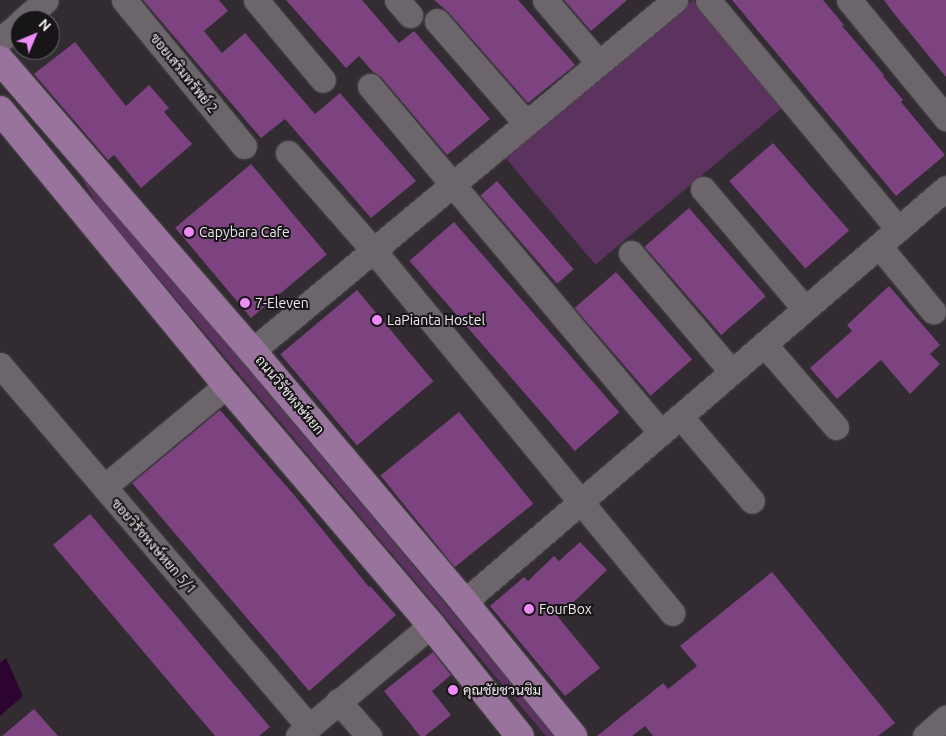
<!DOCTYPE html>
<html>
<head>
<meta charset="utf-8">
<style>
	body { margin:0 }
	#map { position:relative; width:946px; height:736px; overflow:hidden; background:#322c32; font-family:Ubuntu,Sarabun,sans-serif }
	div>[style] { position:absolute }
	.green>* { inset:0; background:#5c335f; transform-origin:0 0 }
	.water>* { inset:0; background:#2d0330 }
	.building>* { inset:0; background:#7c4380; transform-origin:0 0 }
	.roads { filter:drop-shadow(0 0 1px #4c474c) drop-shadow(0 0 1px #4c474c) }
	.minor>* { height:25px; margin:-12.5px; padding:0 12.5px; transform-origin:12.5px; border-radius:12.5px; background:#6c656c }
	.major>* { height:28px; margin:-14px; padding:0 14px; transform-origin:14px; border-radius:14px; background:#98739b }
	.dots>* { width:14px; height:14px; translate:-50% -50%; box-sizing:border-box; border:2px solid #181518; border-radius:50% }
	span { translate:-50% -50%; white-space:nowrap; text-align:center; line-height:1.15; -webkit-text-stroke:4px #181518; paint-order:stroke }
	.street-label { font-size:14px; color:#ece8ec }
	.poi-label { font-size:14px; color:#ece8ec }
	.left { translate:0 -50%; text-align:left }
	.north { position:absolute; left:10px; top:10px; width:50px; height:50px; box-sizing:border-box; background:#181518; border:1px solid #6d696d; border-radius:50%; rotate:45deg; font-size:14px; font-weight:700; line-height:20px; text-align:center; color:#ece8ec }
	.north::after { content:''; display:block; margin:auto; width:18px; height:22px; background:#ef8bf6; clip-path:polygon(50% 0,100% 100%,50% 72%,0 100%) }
</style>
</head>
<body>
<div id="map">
	<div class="green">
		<div style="left:693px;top:0;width:140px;height:245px;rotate:50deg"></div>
		<div style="clip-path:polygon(42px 124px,557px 736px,546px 736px,99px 208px,81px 177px,39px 125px)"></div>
	</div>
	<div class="water">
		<div style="clip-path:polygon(6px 658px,23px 696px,0 716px,0 663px)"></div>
	</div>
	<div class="building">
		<div style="clip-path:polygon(143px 0,219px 0,228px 11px,204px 31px,222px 53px,245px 33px,315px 114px,340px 93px,416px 181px,371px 218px,285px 119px,261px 138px)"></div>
		<div style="clip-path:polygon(286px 0,362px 0,399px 43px,414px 31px,490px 119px,447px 155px,381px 77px,373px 72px,359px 56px,346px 68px)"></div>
		<div style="clip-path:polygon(434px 0,518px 0,575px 65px,528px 103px,448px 12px)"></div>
		<div style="clip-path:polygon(564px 0,627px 0,591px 31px)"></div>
		<div style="clip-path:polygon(732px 0,823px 0,844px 25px,842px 26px,884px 75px,883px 76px,903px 100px,901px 102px,945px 155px,896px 196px)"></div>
		<div style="clip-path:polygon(884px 0,946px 0,946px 77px,892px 11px)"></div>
		<div style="clip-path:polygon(75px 42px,126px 106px,149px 85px,169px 108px,164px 112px,192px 144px,141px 188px,114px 155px,108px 160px,34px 74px)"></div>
		<div style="left:773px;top:143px;width:116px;height:58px;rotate:49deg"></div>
		<div style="left:251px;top:164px;width:118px;height:99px;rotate:50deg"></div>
		<div style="left:497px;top:181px;width:117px;height:22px;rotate:49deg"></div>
		<div style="left:689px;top:208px;width:117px;height:59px;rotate:49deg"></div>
		<div style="left:454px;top:222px;width:252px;height:59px;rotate:49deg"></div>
		<div style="left:616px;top:272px;width:116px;height:55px;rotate:49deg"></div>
		<div style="clip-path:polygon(889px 286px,940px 345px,930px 354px,940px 364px,910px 394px,881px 360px,837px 399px,810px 368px,852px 331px,847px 325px)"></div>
		<div style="left:357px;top:290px;width:119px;height:100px;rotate:50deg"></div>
		<div style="clip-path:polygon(220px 410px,295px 496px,369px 587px,370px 586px,396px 615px,309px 691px,132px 483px)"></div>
		<div style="left:459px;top:412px;width:118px;height:101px;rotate:51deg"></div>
		<div style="clip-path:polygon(90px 514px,270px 727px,259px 736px,215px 736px,53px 545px)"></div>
		<div style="clip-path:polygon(580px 542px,607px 570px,558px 617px,600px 668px,565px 696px,490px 606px,524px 577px,528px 581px,554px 556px,559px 561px)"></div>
		<div style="clip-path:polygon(772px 572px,895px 723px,878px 736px,653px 736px,645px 726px,632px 736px,597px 736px,663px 683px,668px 689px,697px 666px,680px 646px)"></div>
		<div style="clip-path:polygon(433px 652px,451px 675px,432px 691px,451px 715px,425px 736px,420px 736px,384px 691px)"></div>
		<div style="clip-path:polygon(34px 709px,58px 736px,2px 736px)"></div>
	</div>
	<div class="roads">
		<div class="minor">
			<div style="left:124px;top:0;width:189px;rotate:50.6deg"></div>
			<div style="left:256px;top:0;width:104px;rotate:50.1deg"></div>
			<div style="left:397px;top:0;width:20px;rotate:49deg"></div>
			<div style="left:545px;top:0;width:83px;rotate:49.4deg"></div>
			<div style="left:708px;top:0;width:298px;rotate:50.3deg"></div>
			<div style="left:849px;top:0;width:153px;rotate:50.6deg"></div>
			<div style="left:23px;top:20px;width:30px;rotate:-41deg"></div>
			<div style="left:437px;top:21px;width:135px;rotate:48.9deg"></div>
			<div style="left:0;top:40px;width:26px;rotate:-40deg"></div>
			<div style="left:370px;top:86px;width:453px;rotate:50deg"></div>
			<div style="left:288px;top:153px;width:130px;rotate:48.7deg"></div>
			<div style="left:374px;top:251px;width:469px;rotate:50.5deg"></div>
			<div style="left:703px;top:189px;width:157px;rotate:49.6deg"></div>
			<div style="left:879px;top:246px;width:85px;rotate:50.3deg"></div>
			<div style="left:631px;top:253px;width:156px;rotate:49.7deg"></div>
			<div style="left:764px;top:344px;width:110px;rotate:49.1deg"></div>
			<div style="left:252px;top:351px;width:550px;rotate:-39.69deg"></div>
			<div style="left:0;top:365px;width:476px;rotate:49.5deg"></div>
			<div style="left:680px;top:416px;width:111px;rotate:49.7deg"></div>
			<div style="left:104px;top:487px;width:160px;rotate:-39.7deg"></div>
			<div style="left:464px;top:602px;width:635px;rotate:-40.66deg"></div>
			<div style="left:338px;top:701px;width:47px;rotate:48.5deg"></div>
			<div style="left:298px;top:736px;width:173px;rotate:-39.8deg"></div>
			<div style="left:925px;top:736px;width:28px;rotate:-41deg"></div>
		</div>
		<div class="major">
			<div style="left:0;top:60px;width:385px;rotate:49.1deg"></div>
			<div style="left:252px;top:351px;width:329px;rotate:49.8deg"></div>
			<div style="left:464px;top:602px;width:173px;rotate:50.9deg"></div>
			<div style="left:0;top:110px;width:357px;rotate:50.5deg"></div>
			<div style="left:227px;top:385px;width:315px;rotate:49.6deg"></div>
			<div style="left:431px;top:625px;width:142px;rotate:51.3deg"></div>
		</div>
	</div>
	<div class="dots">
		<div style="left:189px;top:232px;background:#ef8bf6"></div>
		<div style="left:245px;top:303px;background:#ef8bf6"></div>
		<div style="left:377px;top:320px;background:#ef8bf6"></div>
		<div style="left:529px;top:609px;background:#ef8bf6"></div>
		<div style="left:453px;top:690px;background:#ef8bf6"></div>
	</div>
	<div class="street-label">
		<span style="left:184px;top:73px;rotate:51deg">ซอยเสริมทรัพย์ 2</span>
		<span style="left:290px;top:395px;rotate:50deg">ถนนวิรัชหงษ์หยก</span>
		<span style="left:154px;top:546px;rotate:49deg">ซอยวิรัชหงษ์หยก 5/1</span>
	</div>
	<div class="poi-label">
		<span class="left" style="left:199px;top:232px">Capybara Cafe</span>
		<span class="left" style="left:255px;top:303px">7-Eleven</span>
		<span class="left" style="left:387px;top:320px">LaPianta Hostel</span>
		<span class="left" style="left:539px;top:609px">FourBox</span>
		<span class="left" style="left:463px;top:690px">คุณชัยชวนชิม</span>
	</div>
	<div class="north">N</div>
</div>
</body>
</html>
